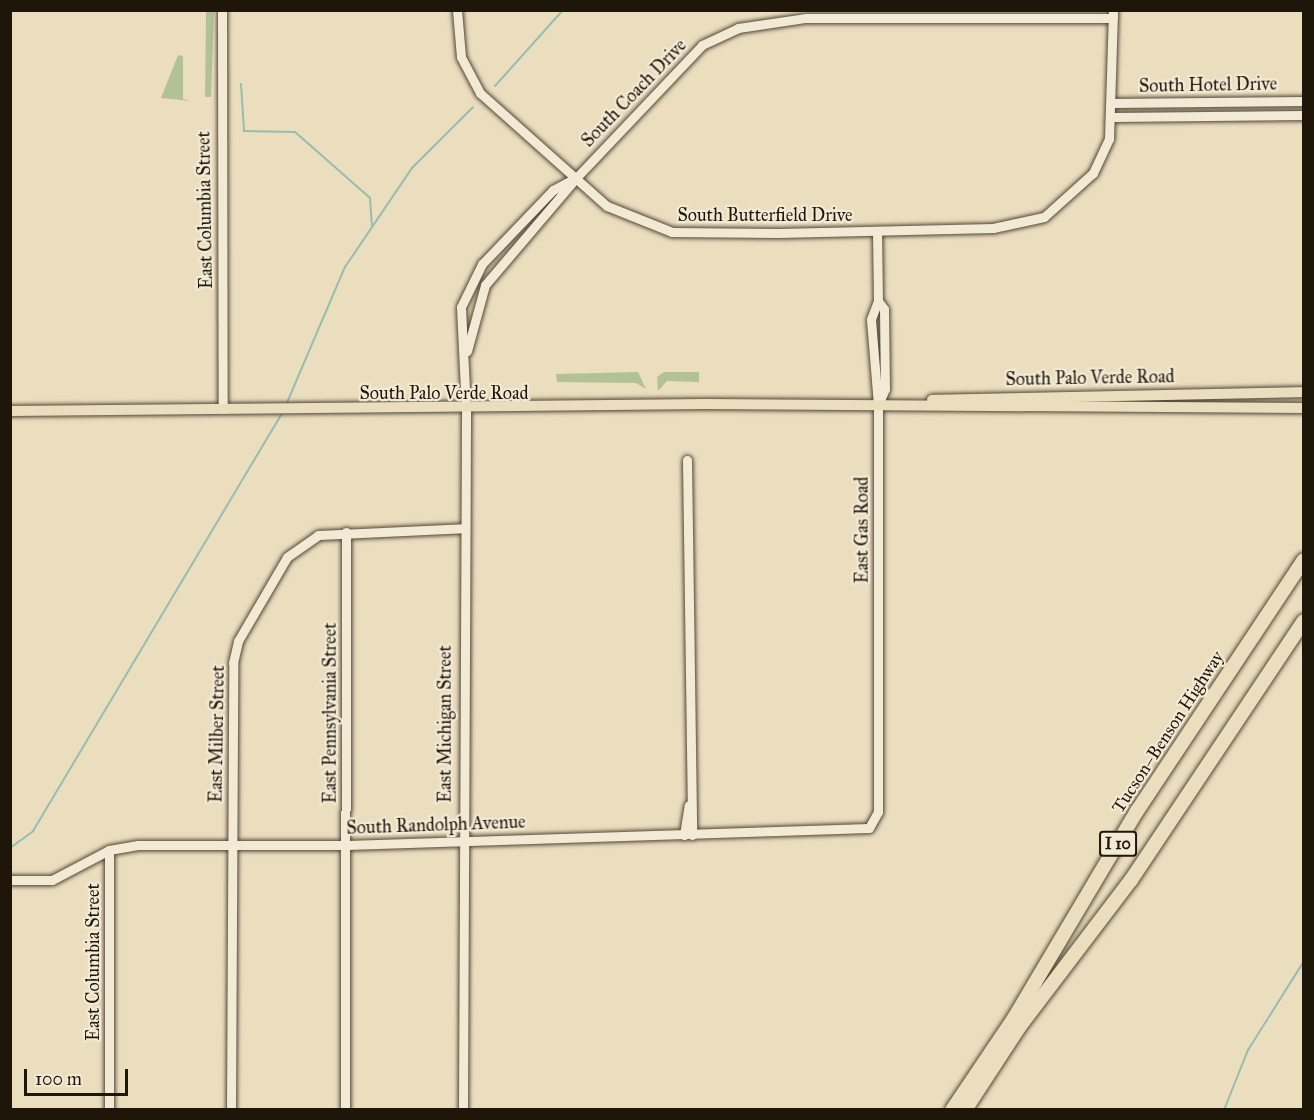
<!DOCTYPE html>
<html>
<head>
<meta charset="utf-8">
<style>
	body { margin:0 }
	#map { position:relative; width:1314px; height:1120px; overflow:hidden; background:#ebdebf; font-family:"IM FELL Great Primer",serif }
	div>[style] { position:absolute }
	.green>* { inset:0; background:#b2c296 }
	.stream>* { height:2px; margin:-1px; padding:0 1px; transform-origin:1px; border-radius:1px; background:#98bcaf }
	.roads { filter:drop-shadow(0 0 2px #524837) drop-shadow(0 0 2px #524837) }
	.minor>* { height:9px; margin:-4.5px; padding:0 4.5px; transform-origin:4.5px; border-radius:4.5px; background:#f2ead5 }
	.major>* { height:10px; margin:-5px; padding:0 5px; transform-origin:5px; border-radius:5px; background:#ebdebf }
	.highway>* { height:14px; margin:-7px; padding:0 7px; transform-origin:7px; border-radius:7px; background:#ebdebf }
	span { translate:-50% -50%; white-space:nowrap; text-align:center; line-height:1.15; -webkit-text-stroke:4.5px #f2ead5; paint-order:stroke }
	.shield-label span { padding:2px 4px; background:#f2ead5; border:2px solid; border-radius:4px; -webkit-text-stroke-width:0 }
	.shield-label { font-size:16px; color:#1f160a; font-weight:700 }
	.street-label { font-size:18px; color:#1f160a }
	.frame { position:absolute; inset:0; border:12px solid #1f160a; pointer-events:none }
	.scale { position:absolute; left:24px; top:1069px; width:104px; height:27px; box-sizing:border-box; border:3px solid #1f160a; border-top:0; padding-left:8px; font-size:18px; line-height:21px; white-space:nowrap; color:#1f160a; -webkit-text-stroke:4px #f2ead5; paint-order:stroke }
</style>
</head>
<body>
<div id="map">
	<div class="green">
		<div style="clip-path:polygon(206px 11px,214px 11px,211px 97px,205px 97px)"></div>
		<div style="clip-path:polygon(178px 55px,183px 56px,183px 99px,191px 101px,161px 98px)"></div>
		<div style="clip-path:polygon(638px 372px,646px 389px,636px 383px,557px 382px,556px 374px)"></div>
		<div style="clip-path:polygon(664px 372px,699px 372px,699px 382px,667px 381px,658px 391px,657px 377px)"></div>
	</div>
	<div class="stream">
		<div style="left:241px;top:84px;width:47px;rotate:86.3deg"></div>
		<div style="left:244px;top:131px;width:51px;rotate:1.1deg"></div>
		<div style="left:295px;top:132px;width:100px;rotate:41.3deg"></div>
		<div style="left:370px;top:198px;width:27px;rotate:86deg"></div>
		<div style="left:495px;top:86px;width:102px;rotate:-48.2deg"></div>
		<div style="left:286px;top:405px;width:150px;rotate:-66.9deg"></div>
		<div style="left:345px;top:267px;width:120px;rotate:-55.9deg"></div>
		<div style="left:412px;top:168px;width:86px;rotate:-45deg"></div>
		<div style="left:10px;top:848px;width:29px;rotate:-36deg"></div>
		<div style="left:33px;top:831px;width:487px;rotate:-59.2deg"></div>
		<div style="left:1224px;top:1110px;width:65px;rotate:-68.2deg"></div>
		<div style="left:1248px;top:1050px;width:105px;rotate:-57.8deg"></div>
	</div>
	<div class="roads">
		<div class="minor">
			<div style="left:222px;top:10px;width:399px;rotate:89.9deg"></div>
			<div style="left:457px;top:10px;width:47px;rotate:85.1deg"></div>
			<div style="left:461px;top:57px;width:41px;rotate:62.2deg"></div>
			<div style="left:480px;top:93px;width:170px;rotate:41.7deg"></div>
			<div style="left:607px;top:206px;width:70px;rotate:21.8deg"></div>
			<div style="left:672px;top:232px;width:106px;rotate:0.5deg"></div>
			<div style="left:778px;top:233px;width:215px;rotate:-1.3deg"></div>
			<div style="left:993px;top:228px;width:52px;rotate:-12.2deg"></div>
			<div style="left:1044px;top:217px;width:66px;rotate:-41.9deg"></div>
			<div style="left:1093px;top:173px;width:38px;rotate:-65deg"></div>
			<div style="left:1109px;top:139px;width:129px;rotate:-88.2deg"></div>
			<div style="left:1113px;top:103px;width:191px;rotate:-0.6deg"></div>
			<div style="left:1113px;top:117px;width:191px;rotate:-0.6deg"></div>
			<div style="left:878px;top:301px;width:10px;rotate:53deg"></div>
			<div style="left:884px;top:309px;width:80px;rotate:89.3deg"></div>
			<div style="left:885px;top:389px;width:17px;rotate:114deg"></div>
			<div style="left:467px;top:351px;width:68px;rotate:-74.7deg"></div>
			<div style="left:485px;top:285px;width:140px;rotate:-49.6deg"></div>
			<div style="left:576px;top:178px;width:183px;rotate:-46.5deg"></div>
			<div style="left:702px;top:45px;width:40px;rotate:-25deg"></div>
			<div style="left:738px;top:28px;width:69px;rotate:-8.4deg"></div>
			<div style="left:806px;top:18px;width:307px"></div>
			<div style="left:687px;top:460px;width:375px;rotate:89.2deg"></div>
			<div style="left:684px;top:835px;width:30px;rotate:-81deg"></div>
			<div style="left:109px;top:850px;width:260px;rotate:90deg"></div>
			<div style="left:10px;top:880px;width:42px"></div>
			<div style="left:52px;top:880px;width:64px;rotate:-27.8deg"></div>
			<div style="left:109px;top:850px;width:29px;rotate:-10deg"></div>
			<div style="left:138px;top:845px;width:209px"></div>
			<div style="left:347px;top:845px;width:522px;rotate:-1.87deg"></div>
			<div style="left:869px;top:828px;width:18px;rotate:-61deg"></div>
			<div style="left:878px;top:812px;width:407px;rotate:-90deg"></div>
			<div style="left:878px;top:405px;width:86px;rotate:-94.7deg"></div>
			<div style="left:871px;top:319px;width:19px;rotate:-69deg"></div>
			<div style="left:878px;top:301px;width:68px;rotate:-90.8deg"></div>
			<div style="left:231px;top:1110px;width:447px;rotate:-89.7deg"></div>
			<div style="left:233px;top:663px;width:23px;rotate:-77deg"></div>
			<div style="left:238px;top:641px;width:97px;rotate:-59.7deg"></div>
			<div style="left:287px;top:557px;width:38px;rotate:-35deg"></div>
			<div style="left:318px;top:535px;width:146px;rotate:-2.7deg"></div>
			<div style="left:345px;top:1110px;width:578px;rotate:-89.9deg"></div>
			<div style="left:463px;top:1110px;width:700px;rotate:-89.75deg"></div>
			<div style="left:466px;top:410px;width:103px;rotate:-92.8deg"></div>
			<div style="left:461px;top:307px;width:48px;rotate:-64deg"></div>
			<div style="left:482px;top:264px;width:103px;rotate:-46.2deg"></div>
			<div style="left:553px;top:190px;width:26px;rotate:-28deg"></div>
		</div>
		<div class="major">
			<div style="left:932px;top:400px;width:372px;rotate:-1.2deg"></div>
			<div style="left:10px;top:411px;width:695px;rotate:-0.58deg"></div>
			<div style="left:705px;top:404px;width:599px;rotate:0.38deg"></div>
		</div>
		<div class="highway">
			<div style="left:952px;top:1110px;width:111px;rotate:-56deg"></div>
			<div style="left:1014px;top:1018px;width:241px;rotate:-59.3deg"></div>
			<div style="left:1137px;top:811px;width:301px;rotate:-56.4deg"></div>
			<div style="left:965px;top:1110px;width:100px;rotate:-56.8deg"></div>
			<div style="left:1020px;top:1026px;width:183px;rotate:-52.8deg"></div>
			<div style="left:1131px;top:880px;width:311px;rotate:-56.3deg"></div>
		</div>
	</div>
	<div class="shield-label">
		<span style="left:1118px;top:844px">I 10</span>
	</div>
	<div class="street-label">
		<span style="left:1208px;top:85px;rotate:-1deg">South Hotel Drive</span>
		<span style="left:634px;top:93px;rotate:-46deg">South Coach Drive</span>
		<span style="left:205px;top:210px;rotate:-91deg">East Columbia Street</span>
		<span style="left:765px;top:215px">South Butterfield Drive</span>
		<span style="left:1090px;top:378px;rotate:-1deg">South Palo Verde Road</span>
		<span style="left:444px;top:393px">South Palo Verde Road</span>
		<span style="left:862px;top:530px;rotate:-90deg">East Gas Road</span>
		<span style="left:330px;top:713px;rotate:-90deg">East Pennsylvania Street</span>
		<span style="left:445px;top:724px;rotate:-90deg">East Michigan Street</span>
		<span style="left:1168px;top:732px;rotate:-57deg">Tucson–Benson Highway</span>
		<span style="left:217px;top:734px;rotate:-89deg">East Milber Street</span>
		<span style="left:436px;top:825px;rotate:-2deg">South Randolph Avenue</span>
		<span style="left:93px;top:962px;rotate:-90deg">East Columbia Street</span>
	</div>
	<div class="frame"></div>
	<div class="scale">100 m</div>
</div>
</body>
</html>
